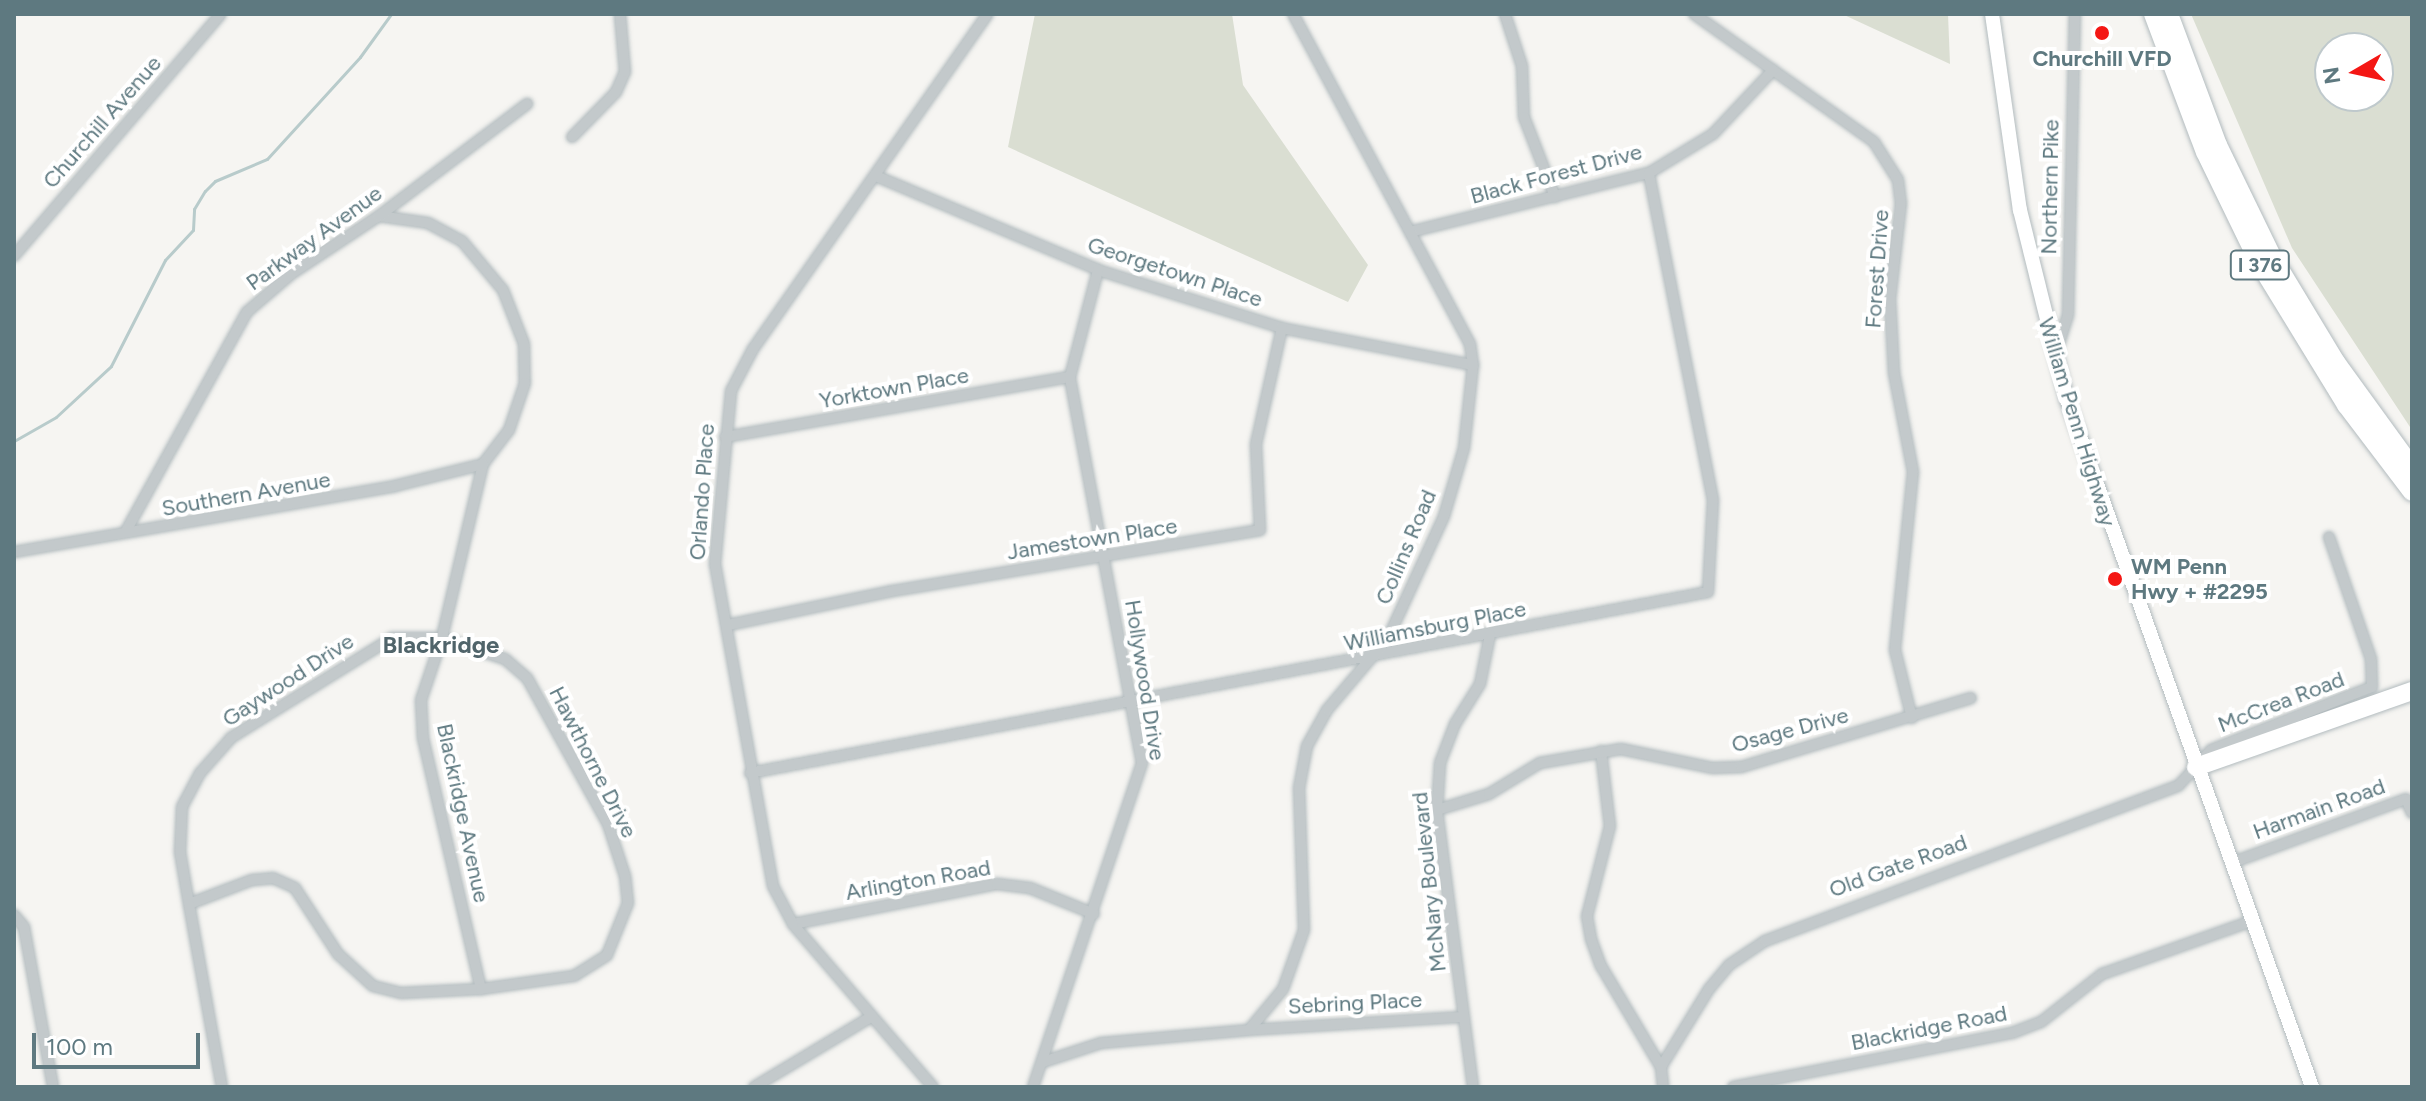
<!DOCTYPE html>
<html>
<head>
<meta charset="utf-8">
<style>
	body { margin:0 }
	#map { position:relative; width:2426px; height:1101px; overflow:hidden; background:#f6f5f2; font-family:Figtree,sans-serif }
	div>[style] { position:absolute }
	.green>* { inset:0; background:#daded2 }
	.stream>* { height:3px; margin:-1.5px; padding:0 1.5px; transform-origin:1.5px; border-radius:1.5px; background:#b8cbcb }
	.roads { filter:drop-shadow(0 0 2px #b2bbbe) drop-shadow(0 0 2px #b2bbbe) }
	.street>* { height:10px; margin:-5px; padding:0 5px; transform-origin:5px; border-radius:5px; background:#c3c9cb }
	.secondary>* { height:14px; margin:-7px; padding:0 7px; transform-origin:7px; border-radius:7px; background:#fff }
	.highway>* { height:18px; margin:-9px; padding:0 9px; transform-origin:9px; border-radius:9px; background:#fff }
	.dots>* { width:22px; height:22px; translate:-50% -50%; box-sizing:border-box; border:4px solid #fff; border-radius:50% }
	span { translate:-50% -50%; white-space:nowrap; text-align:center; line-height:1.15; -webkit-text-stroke:8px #fff; paint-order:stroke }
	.shield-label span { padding:2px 6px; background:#fff; border:2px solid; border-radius:6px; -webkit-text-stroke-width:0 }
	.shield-label { font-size:20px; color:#5e7980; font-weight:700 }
	.poi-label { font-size:22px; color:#5e7980; font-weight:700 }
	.left { translate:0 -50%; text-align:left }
	.street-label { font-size:22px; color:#5e7980 }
	.neighbourhood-label { font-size:24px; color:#50646a; font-weight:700 }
	.frame { position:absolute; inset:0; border:16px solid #5e7980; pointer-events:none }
	.north { position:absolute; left:2314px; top:32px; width:80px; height:80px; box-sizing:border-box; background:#fff; border:2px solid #bfc9cc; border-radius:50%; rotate:261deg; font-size:22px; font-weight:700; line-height:32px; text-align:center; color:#5e7980 }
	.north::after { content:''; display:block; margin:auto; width:28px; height:36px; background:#f41714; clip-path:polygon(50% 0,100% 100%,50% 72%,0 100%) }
	.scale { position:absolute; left:32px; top:1033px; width:168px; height:36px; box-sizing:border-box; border:4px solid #5e7980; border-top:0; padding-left:10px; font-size:24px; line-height:28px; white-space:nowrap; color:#5e7980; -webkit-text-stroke:6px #fff; paint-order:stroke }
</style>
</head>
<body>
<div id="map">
	<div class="green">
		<div style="clip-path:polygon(1035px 14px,1232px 14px,1243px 85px,1368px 265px,1348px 302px,1008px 147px)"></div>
		<div style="clip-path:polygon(1842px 14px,1948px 14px,1950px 64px)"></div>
		<div style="clip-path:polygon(evenodd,2191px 14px,2412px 14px,2412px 430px,2292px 248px,2191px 14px,2330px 48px,2378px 48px,2378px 96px,2330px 96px,2330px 48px)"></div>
	</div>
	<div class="stream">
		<div style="left:14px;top:441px;width:48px;rotate:-29.7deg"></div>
		<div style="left:56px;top:417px;width:75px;rotate:-42.8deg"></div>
		<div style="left:111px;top:366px;width:119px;rotate:-63deg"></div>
		<div style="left:165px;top:260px;width:41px;rotate:-47deg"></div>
		<div style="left:193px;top:230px;width:21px;rotate:-87deg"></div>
		<div style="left:194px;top:209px;width:21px;rotate:-59deg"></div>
		<div style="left:205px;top:191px;width:14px;rotate:-45deg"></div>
		<div style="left:215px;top:181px;width:56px;rotate:-22.9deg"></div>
		<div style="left:267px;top:159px;width:138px;rotate:-47.6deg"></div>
		<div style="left:360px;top:57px;width:53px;rotate:-54.2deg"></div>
	</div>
	<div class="roads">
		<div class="street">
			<div style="left:1505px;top:14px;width:55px;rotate:71.9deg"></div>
			<div style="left:1522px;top:66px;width:51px;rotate:87.8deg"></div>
			<div style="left:1524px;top:117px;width:86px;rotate:68.8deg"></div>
			<div style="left:1694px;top:14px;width:221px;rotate:35.4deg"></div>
			<div style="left:1874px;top:142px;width:45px;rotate:57.7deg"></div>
			<div style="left:1898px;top:180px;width:23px;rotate:83deg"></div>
			<div style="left:1901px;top:203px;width:97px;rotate:96.5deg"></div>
			<div style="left:1890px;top:299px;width:74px;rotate:86.9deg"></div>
			<div style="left:1894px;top:373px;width:101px;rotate:79.1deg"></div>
			<div style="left:1913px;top:472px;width:179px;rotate:95.8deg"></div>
			<div style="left:1895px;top:650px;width:70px;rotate:76deg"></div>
			<div style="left:572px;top:137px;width:63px;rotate:-45.6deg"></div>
			<div style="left:616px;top:92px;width:22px;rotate:-66deg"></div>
			<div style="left:625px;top:72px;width:58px;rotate:-94.9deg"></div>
			<div style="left:876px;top:176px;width:241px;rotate:22.9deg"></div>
			<div style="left:1098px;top:270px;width:193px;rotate:17.5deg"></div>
			<div style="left:1282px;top:328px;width:195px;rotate:11deg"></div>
			<div style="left:379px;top:216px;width:49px;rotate:8.1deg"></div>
			<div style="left:428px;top:223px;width:38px;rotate:28deg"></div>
			<div style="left:462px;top:241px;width:64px;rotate:50.1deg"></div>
			<div style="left:503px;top:290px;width:58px;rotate:68.7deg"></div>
			<div style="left:524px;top:344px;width:39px;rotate:89deg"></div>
			<div style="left:525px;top:383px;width:50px;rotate:108.8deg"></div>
			<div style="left:509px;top:430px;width:43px;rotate:127.4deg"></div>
			<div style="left:483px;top:464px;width:179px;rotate:103.3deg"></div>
			<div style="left:442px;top:638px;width:65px;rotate:108.7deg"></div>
			<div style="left:421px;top:700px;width:38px;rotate:87deg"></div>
			<div style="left:423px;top:738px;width:258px;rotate:77deg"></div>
			<div style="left:1410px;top:232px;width:246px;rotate:-13.9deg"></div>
			<div style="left:1649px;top:173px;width:75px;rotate:-31.4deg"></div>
			<div style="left:1713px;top:134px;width:88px;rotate:-46.8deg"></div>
			<div style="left:14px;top:256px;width:318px;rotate:-49.5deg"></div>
			<div style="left:2055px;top:356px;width:43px;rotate:-72.4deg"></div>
			<div style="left:2068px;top:315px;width:301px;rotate:-88.7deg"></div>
			<div style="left:725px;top:437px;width:350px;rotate:-9.9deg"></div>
			<div style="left:126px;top:531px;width:250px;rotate:-61.1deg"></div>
			<div style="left:247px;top:312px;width:58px;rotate:-40.8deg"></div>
			<div style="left:291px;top:274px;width:105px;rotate:-33.4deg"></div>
			<div style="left:379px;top:216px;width:186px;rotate:-37.1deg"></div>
			<div style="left:14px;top:552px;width:387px;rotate:-9.8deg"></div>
			<div style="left:395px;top:486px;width:91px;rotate:-14deg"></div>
			<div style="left:728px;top:625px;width:167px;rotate:-11.7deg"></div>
			<div style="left:892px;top:591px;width:373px;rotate:-9.4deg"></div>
			<div style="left:1260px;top:530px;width:86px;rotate:-92.7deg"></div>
			<div style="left:1256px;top:444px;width:119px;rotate:-77.4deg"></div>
			<div style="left:1601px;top:751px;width:76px;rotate:83.2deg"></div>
			<div style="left:1610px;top:826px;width:93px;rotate:104.3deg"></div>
			<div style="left:1587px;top:916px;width:23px;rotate:80deg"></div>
			<div style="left:1591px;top:939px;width:29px;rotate:70deg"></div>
			<div style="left:1601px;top:966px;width:117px;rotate:59.3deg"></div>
			<div style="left:1661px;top:1067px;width:20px;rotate:84deg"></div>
			<div style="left:750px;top:773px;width:975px;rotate:-10.7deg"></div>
			<div style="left:1708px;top:592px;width:92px;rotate:-86.9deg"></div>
			<div style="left:1713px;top:500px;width:333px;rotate:-101.1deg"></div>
			<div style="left:1437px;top:810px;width:54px;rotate:-17.1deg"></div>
			<div style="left:1489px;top:794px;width:60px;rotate:-31.3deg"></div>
			<div style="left:1540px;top:763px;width:82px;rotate:-9.8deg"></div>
			<div style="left:1621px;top:749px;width:94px;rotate:11.7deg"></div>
			<div style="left:1713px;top:768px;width:28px;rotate:-2deg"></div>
			<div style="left:1741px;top:767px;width:240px;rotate:-16.7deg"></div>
			<div style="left:2231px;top:863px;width:186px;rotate:-20.1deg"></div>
			<div style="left:2406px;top:799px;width:15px;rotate:67deg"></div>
			<div style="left:189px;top:904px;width:67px;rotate:-20.9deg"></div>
			<div style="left:252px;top:880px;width:21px;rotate:-5deg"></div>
			<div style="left:273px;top:878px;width:24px;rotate:24deg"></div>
			<div style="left:295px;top:888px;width:79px;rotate:56.9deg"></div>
			<div style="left:338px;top:954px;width:47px;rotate:42.4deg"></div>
			<div style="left:373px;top:986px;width:29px;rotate:14deg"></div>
			<div style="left:401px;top:993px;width:80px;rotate:-2.9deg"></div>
			<div style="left:481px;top:989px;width:94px;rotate:-8deg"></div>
			<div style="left:574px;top:976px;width:39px;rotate:-32deg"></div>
			<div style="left:607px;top:955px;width:56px;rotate:-68deg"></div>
			<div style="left:628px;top:903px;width:27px;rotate:-96deg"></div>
			<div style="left:625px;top:876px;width:55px;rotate:-108.1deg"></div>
			<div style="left:608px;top:824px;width:167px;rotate:-119deg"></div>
			<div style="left:527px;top:678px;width:29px;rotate:-139deg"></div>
			<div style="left:505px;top:659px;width:66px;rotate:-161.6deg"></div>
			<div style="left:442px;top:638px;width:50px;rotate:180deg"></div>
			<div style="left:392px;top:638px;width:190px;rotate:148.2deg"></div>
			<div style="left:231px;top:738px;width:47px;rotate:131.5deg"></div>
			<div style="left:200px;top:773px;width:38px;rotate:118deg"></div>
			<div style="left:182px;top:807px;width:45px;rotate:92.5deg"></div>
			<div style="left:180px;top:852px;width:53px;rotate:80.2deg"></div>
			<div style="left:189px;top:904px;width:186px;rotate:79.8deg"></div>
			<div style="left:14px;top:915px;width:16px;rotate:50deg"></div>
			<div style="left:24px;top:927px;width:163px;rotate:79.7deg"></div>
			<div style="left:793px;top:924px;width:208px;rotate:-11.1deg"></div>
			<div style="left:997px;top:884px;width:33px;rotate:7deg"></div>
			<div style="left:1030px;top:888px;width:69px;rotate:22.1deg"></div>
			<div style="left:1249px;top:1030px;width:214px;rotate:-3.5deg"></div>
			<div style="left:1043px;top:1062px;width:61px;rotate:-18.1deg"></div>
			<div style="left:1101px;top:1043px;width:149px;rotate:-5deg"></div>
			<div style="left:1249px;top:1030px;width:53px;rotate:-50.3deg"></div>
			<div style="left:1283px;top:989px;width:63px;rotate:-70.4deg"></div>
			<div style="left:1304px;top:930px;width:142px;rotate:-92deg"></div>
			<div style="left:1299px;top:788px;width:43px;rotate:-79.2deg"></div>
			<div style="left:1307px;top:746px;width:41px;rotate:-60.9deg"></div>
			<div style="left:1327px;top:710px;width:94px;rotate:-49.7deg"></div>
			<div style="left:1388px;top:638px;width:134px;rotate:-65.3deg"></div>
			<div style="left:1444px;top:516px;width:71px;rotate:-73.6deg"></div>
			<div style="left:1464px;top:448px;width:83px;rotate:-83.8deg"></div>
			<div style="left:1473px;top:365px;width:21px;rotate:-98deg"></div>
			<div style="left:1470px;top:344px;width:374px;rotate:-118.2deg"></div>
			<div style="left:1661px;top:1067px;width:92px;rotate:-58.4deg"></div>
			<div style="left:1709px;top:989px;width:31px;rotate:-50deg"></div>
			<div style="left:1729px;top:965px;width:43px;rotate:-33.7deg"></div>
			<div style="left:1765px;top:941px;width:442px;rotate:-20.6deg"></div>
			<div style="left:2179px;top:785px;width:47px;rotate:-47.6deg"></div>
			<div style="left:2211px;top:750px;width:173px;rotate:-21.4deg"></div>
			<div style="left:2372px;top:687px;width:28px;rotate:-92deg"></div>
			<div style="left:2371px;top:659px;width:129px;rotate:-109deg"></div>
			<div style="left:754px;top:1087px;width:136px;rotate:-30.9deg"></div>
			<div style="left:933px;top:1087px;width:215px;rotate:-130.7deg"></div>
			<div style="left:793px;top:924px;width:43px;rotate:-117.8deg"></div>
			<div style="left:773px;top:886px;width:327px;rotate:-100.2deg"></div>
			<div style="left:715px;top:564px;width:174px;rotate:-84.7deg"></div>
			<div style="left:731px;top:391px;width:47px;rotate:-62.4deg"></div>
			<div style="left:753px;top:349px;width:409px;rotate:-55deg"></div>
			<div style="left:1033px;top:1087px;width:342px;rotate:-71.4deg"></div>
			<div style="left:1142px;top:763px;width:393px;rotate:-100.6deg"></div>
			<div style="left:1070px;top:377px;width:111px;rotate:-75.3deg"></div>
			<div style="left:1473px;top:1087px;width:279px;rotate:-97.4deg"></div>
			<div style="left:1437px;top:810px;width:47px;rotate:-86.3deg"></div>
			<div style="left:1440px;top:763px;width:42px;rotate:-69deg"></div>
			<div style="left:1455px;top:724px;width:47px;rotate:-58deg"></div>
			<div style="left:1480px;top:684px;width:50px;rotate:-78.5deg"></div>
			<div style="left:1733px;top:1087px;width:284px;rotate:-11deg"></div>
			<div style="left:2012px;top:1033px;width:31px;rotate:-21deg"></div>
			<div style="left:2041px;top:1022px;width:78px;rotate:-38.2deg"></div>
			<div style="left:2102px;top:974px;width:159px;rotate:-19.5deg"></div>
		</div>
		<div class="secondary">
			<div style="left:1992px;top:14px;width:198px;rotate:81.9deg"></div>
			<div style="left:2020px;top:210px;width:196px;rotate:76.1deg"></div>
			<div style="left:2067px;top:400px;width:729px;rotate:70.37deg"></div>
		</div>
		<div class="highway">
			<div style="left:2153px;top:14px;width:147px;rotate:69.4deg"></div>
			<div style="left:2205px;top:152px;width:123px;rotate:64.1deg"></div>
			<div style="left:2259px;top:263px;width:167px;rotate:58.5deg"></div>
			<div style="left:2346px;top:405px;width:109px;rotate:52.8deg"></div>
			<div style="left:2169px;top:14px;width:140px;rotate:69.5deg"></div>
			<div style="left:2218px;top:145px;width:123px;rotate:64.1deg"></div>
			<div style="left:2272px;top:256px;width:124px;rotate:58.9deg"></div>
			<div style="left:2336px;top:362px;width:130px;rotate:54.1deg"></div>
			<div style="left:2196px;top:767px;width:229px;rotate:-19.4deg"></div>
		</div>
	</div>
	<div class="dots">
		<div style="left:2102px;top:33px;background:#f41714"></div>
		<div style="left:2115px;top:579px;background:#f41714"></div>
	</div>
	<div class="shield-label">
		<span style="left:2260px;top:265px">I 376</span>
	</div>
	<div class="poi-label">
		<span style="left:2102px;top:59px">Churchill VFD</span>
		<span class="left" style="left:2131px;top:579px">WM Penn<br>Hwy + #2295</span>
	</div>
	<div class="street-label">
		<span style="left:102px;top:122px;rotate:-49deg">Churchill Avenue</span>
		<span style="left:1556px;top:174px;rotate:-15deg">Black Forest Drive</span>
		<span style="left:2050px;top:187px;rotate:-89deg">Northern Pike</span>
		<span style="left:314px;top:238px;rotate:-36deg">Parkway Avenue</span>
		<span style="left:1877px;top:269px;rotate:-86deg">Forest Drive</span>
		<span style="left:1175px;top:272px;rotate:18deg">Georgetown Place</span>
		<span style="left:894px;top:388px;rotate:-10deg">Yorktown Place</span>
		<span style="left:2077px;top:422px;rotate:73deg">William Penn Highway</span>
		<span style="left:702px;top:492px;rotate:-86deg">Orlando Place</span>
		<span style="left:246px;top:494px;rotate:-10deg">Southern Avenue</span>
		<span style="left:1092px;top:539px;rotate:-9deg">Jamestown Place</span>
		<span style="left:1406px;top:547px;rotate:-67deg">Collins Road</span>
		<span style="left:1435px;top:626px;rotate:-11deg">Williamsburg Place</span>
		<span style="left:288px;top:680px;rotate:-33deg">Gaywood Drive</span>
		<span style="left:1145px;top:680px;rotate:81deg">Hollywood Drive</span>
		<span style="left:2281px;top:702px;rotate:-21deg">McCrea Road</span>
		<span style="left:1790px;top:730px;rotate:-15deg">Osage Drive</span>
		<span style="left:593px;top:762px;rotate:63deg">Hawthorne Drive</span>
		<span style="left:2319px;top:809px;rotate:-20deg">Harmain Road</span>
		<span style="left:463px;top:813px;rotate:78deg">Blackridge Avenue</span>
		<span style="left:1898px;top:866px;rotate:-20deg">Old Gate Road</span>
		<span style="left:918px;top:880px;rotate:-10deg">Arlington Road</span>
		<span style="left:1429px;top:882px;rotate:-96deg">McNary Boulevard</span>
		<span style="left:1355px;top:1003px;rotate:-3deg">Sebring Place</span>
		<span style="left:1929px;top:1028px;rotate:-11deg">Blackridge Road</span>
	</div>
	<div class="neighbourhood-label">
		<span style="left:441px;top:645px">Blackridge</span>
	</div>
	<div class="frame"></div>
	<div class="north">N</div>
	<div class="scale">100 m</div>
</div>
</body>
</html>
